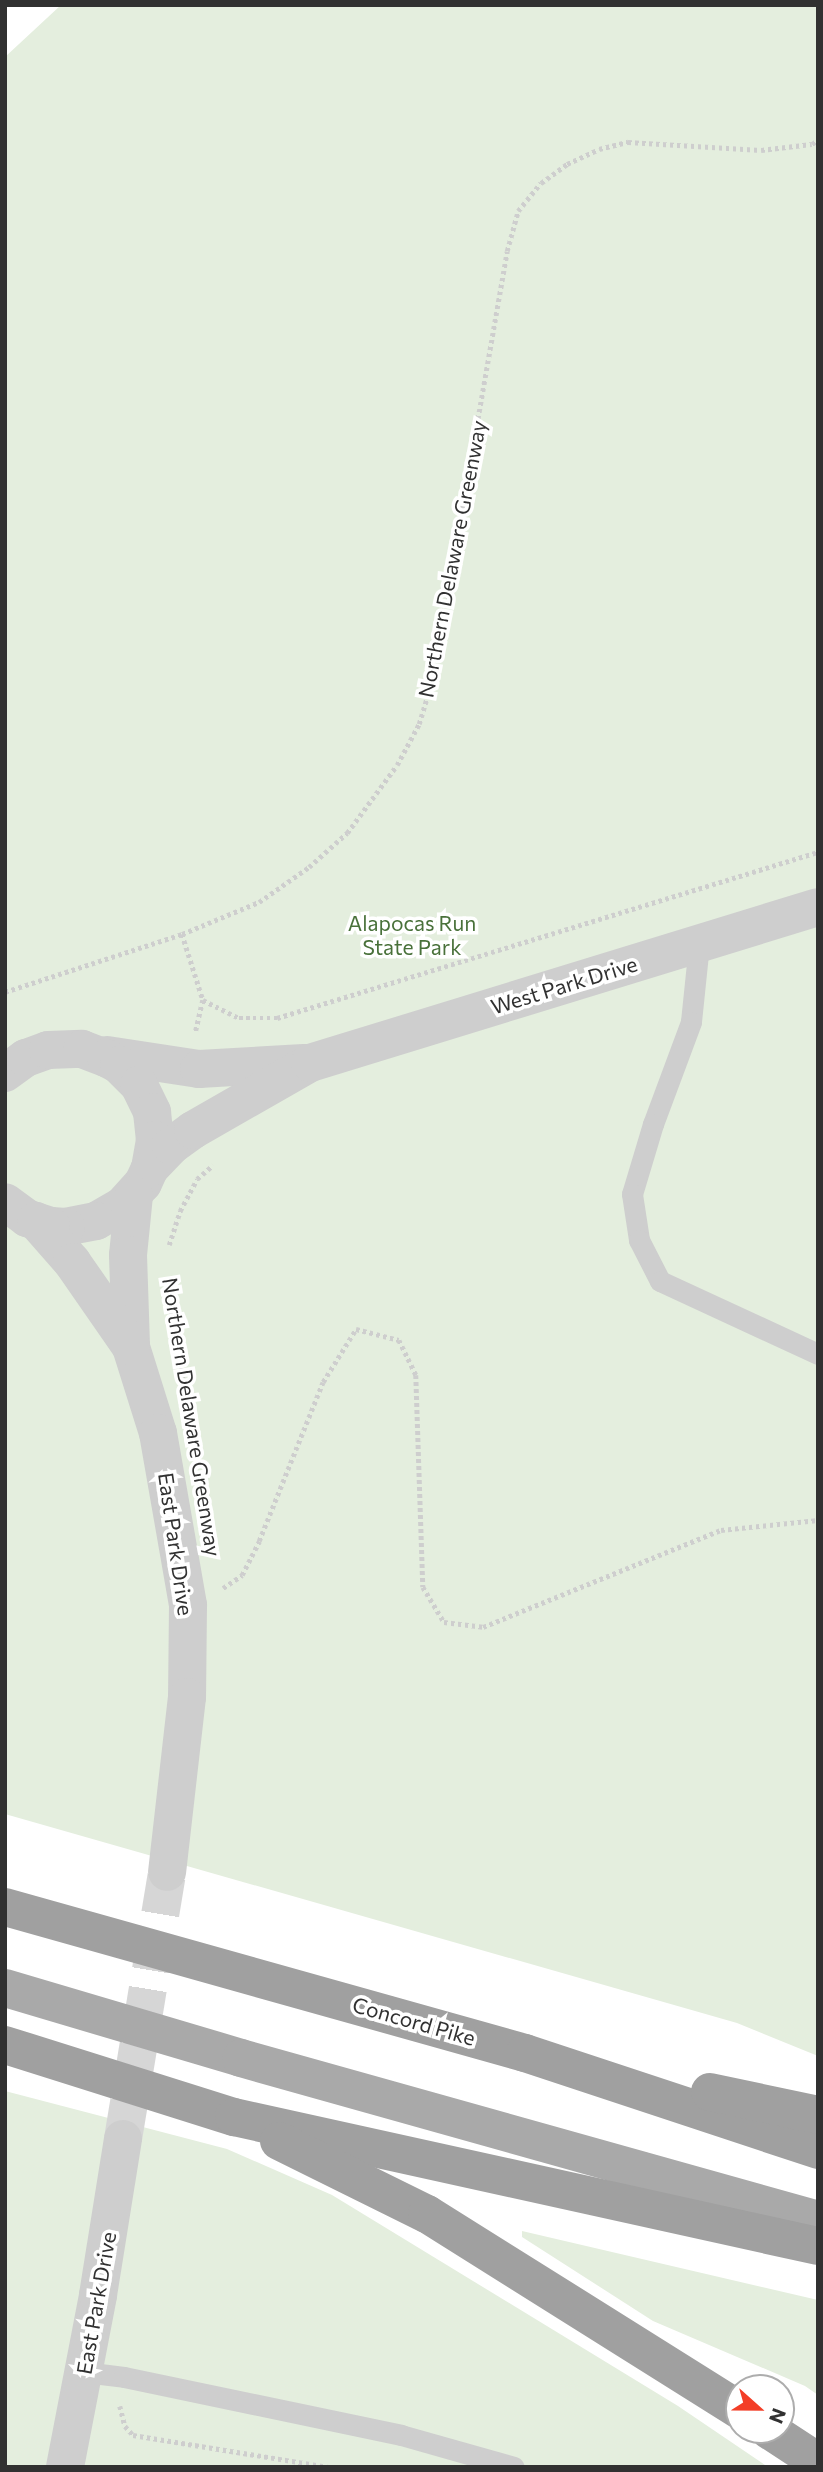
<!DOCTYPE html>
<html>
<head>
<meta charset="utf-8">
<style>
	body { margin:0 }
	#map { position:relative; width:823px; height:2472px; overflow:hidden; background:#fff; font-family:Commissioner,sans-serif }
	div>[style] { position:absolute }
	.green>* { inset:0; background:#e4eede }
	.tertiary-tunnel>* { height:38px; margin-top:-19px; transform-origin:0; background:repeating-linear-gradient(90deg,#d6d6d6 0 38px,transparent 0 57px) }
	.path>* { height:4.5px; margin-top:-2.25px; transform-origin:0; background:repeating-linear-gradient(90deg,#cecece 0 3.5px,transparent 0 7px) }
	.service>* { height:21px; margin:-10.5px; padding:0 10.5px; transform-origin:10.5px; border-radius:10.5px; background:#cecece }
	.tertiary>* { height:38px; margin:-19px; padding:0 19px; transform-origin:19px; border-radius:19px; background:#cecece }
	.primary>* { height:38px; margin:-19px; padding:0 19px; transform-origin:19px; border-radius:19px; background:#a9a9a9 }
	.trunk>* { height:38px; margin:-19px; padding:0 19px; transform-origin:19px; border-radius:19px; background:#a0a0a0 }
	span { translate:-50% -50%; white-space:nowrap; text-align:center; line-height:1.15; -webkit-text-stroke:7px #fff; paint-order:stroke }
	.street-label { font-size:21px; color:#313131 }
	.park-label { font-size:21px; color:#49713a }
	.frame { position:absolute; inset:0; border:7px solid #313131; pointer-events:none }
	.north { position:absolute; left:725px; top:2374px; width:70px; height:70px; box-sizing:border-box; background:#fff; border:2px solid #adadad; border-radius:50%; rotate:111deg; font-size:19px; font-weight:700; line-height:28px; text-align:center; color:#313131 }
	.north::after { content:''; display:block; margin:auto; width:24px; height:32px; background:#f33e27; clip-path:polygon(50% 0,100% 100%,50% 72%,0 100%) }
</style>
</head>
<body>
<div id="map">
	<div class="green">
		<div style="clip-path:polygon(61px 5px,818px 5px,818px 2056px,737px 2023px,5px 1814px,5px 57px)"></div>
		<div style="clip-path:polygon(5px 2091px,227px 2149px,332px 2195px,678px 2406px,768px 2467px,5px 2467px)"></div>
		<div style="clip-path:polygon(522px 2231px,818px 2300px,818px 2395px,805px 2386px,653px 2321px,522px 2237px)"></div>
	</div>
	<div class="tertiary-tunnel">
		<div style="left:123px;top:2139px;width:271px;rotate:-80.6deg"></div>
	</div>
	<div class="path">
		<div style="left:182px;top:934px;width:69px;rotate:72.3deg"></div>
		<div style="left:203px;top:1000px;width:32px;rotate:103deg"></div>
		<div style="left:5px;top:992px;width:186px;rotate:-18.1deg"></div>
		<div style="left:182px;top:934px;width:83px;rotate:-22.6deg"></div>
		<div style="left:259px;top:902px;width:61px;rotate:-35deg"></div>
		<div style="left:309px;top:867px;width:51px;rotate:-41.8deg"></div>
		<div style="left:347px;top:833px;width:84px;rotate:-53.7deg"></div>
		<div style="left:397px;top:765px;width:47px;rotate:-61.8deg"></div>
		<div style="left:419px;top:724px;width:45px;rotate:-73.2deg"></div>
		<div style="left:432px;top:681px;width:436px;rotate:-80.1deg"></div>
		<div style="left:507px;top:251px;width:41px;rotate:-74.6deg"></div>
		<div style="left:518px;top:211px;width:36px;rotate:-51deg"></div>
		<div style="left:541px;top:183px;width:32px;rotate:-36deg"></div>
		<div style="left:567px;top:164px;width:35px;rotate:-25deg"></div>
		<div style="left:599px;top:149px;width:30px;rotate:-14deg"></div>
		<div style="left:628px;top:142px;width:133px;rotate:3.4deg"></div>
		<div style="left:761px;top:150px;width:51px;rotate:-6.7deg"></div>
		<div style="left:812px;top:144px;width:7px;rotate:-34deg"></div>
		<div style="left:203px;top:1000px;width:40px;rotate:26.6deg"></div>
		<div style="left:239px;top:1018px;width:38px"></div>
		<div style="left:277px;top:1018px;width:566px;rotate:-17.06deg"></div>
		<div style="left:169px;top:1245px;width:36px;rotate:-72deg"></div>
		<div style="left:180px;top:1211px;width:36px;rotate:-62deg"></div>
		<div style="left:197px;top:1179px;width:21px;rotate:-41deg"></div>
		<div style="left:169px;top:1299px;width:85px;rotate:79.9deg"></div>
		<div style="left:223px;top:1588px;width:23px;rotate:-34deg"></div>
		<div style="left:242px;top:1575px;width:38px;rotate:-63deg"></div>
		<div style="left:259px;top:1541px;width:171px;rotate:-68.1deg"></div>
		<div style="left:323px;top:1382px;width:62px;rotate:-58.1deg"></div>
		<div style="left:356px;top:1329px;width:44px;rotate:14.3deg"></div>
		<div style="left:399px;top:1340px;width:39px;rotate:64deg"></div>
		<div style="left:416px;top:1375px;width:212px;rotate:88.1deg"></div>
		<div style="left:423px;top:1587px;width:41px;rotate:59deg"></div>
		<div style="left:444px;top:1622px;width:39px;rotate:7deg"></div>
		<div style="left:483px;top:1627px;width:257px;rotate:-22.2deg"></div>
		<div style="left:721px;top:1530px;width:98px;rotate:-5.9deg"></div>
		<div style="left:120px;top:2406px;width:21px;rotate:76deg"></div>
		<div style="left:125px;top:2426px;width:12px;rotate:48deg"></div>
		<div style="left:133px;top:2435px;width:198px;rotate:9.3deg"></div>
	</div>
	<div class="service">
		<div style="left:699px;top:944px;width:78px;rotate:95.9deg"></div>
		<div style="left:691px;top:1022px;width:109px;rotate:110.4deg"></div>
		<div style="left:653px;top:1124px;width:73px;rotate:106.7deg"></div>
		<div style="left:632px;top:1194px;width:47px;rotate:81.3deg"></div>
		<div style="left:639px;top:1240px;width:46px;rotate:62.9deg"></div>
		<div style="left:660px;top:1281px;width:174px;rotate:24.8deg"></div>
		<div style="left:84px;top:2372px;width:40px;rotate:7.1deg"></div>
		<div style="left:124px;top:2377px;width:283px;rotate:11.8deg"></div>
		<div style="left:401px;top:2435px;width:117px;rotate:15.8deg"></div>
	</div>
	<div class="tertiary">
		<div style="left:107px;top:1055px;width:93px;rotate:8.7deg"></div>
		<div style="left:199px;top:1069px;width:105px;rotate:-3.3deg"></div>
		<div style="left:5px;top:1073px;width:26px;rotate:-36deg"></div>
		<div style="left:26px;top:1058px;width:23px;rotate:-20deg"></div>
		<div style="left:48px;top:1050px;width:34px;rotate:-2deg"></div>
		<div style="left:82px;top:1049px;width:26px;rotate:21deg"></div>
		<div style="left:106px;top:1058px;width:15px;rotate:28deg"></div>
		<div style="left:119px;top:1065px;width:28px;rotate:45deg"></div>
		<div style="left:139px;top:1085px;width:30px;rotate:64deg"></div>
		<div style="left:152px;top:1112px;width:28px;rotate:84deg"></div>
		<div style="left:155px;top:1140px;width:28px;rotate:100deg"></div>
		<div style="left:150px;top:1168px;width:17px;rotate:115deg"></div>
		<div style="left:143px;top:1183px;width:31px;rotate:132deg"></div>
		<div style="left:122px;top:1206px;width:30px;rotate:150deg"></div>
		<div style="left:96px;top:1221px;width:31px;rotate:169deg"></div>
		<div style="left:66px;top:1227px;width:15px;rotate:-176deg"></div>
		<div style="left:51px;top:1226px;width:25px;rotate:-162deg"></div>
		<div style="left:27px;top:1218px;width:27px;rotate:-144deg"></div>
		<div style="left:150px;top:1168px;width:30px;rotate:-46deg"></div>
		<div style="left:171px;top:1146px;width:27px;rotate:-36deg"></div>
		<div style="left:193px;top:1130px;width:135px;rotate:-29.8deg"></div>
		<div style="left:310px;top:1063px;width:531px;rotate:-17.07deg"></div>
		<div style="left:134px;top:1195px;width:60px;rotate:95.7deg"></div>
		<div style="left:128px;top:1255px;width:92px;rotate:88.1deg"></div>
		<div style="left:131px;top:1347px;width:90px;rotate:72.6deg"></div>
		<div style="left:158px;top:1433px;width:175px;rotate:80.1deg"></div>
		<div style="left:188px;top:1605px;width:92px;rotate:90.6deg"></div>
		<div style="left:187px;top:1697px;width:176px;rotate:96.5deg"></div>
		<div style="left:36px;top:1221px;width:55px;rotate:48.7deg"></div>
		<div style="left:72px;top:1262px;width:103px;rotate:55.2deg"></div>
		<div style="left:65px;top:2467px;width:175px;rotate:-79.1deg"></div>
		<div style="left:98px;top:2295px;width:158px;rotate:-80.9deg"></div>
	</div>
	<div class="primary">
		<div style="left:5px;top:1988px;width:246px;rotate:16.5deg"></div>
		<div style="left:241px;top:2058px;width:599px;rotate:15.68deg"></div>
	</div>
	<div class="trunk">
		<div style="left:5px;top:1907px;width:540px;rotate:15.68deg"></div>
		<div style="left:525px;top:2053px;width:309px;rotate:18.3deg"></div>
		<div style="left:5px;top:2045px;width:240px;rotate:17.5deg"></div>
		<div style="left:234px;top:2117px;width:598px;rotate:12.46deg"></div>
		<div style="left:710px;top:2092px;width:110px;rotate:12deg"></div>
		<div style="left:279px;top:2141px;width:165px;rotate:26.3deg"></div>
		<div style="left:427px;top:2214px;width:368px;rotate:32.1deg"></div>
		<div style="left:769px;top:2430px;width:59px;rotate:33.1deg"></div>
	</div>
	<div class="street-label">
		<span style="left:452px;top:559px;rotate:-79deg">Northern Delaware Greenway</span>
		<span style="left:564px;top:985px;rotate:-17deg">West Park Drive</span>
		<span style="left:192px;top:1417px;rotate:81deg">Northern Delaware Greenway</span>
		<span style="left:176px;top:1544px;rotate:82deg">East Park Drive</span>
		<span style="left:414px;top:2021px;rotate:16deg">Concord Pike</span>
		<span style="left:96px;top:2303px;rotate:-80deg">East Park Drive</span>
	</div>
	<div class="park-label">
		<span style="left:412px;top:935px">Alapocas Run<br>State Park</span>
	</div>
	<div class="frame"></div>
	<div class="north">N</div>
</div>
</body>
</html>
